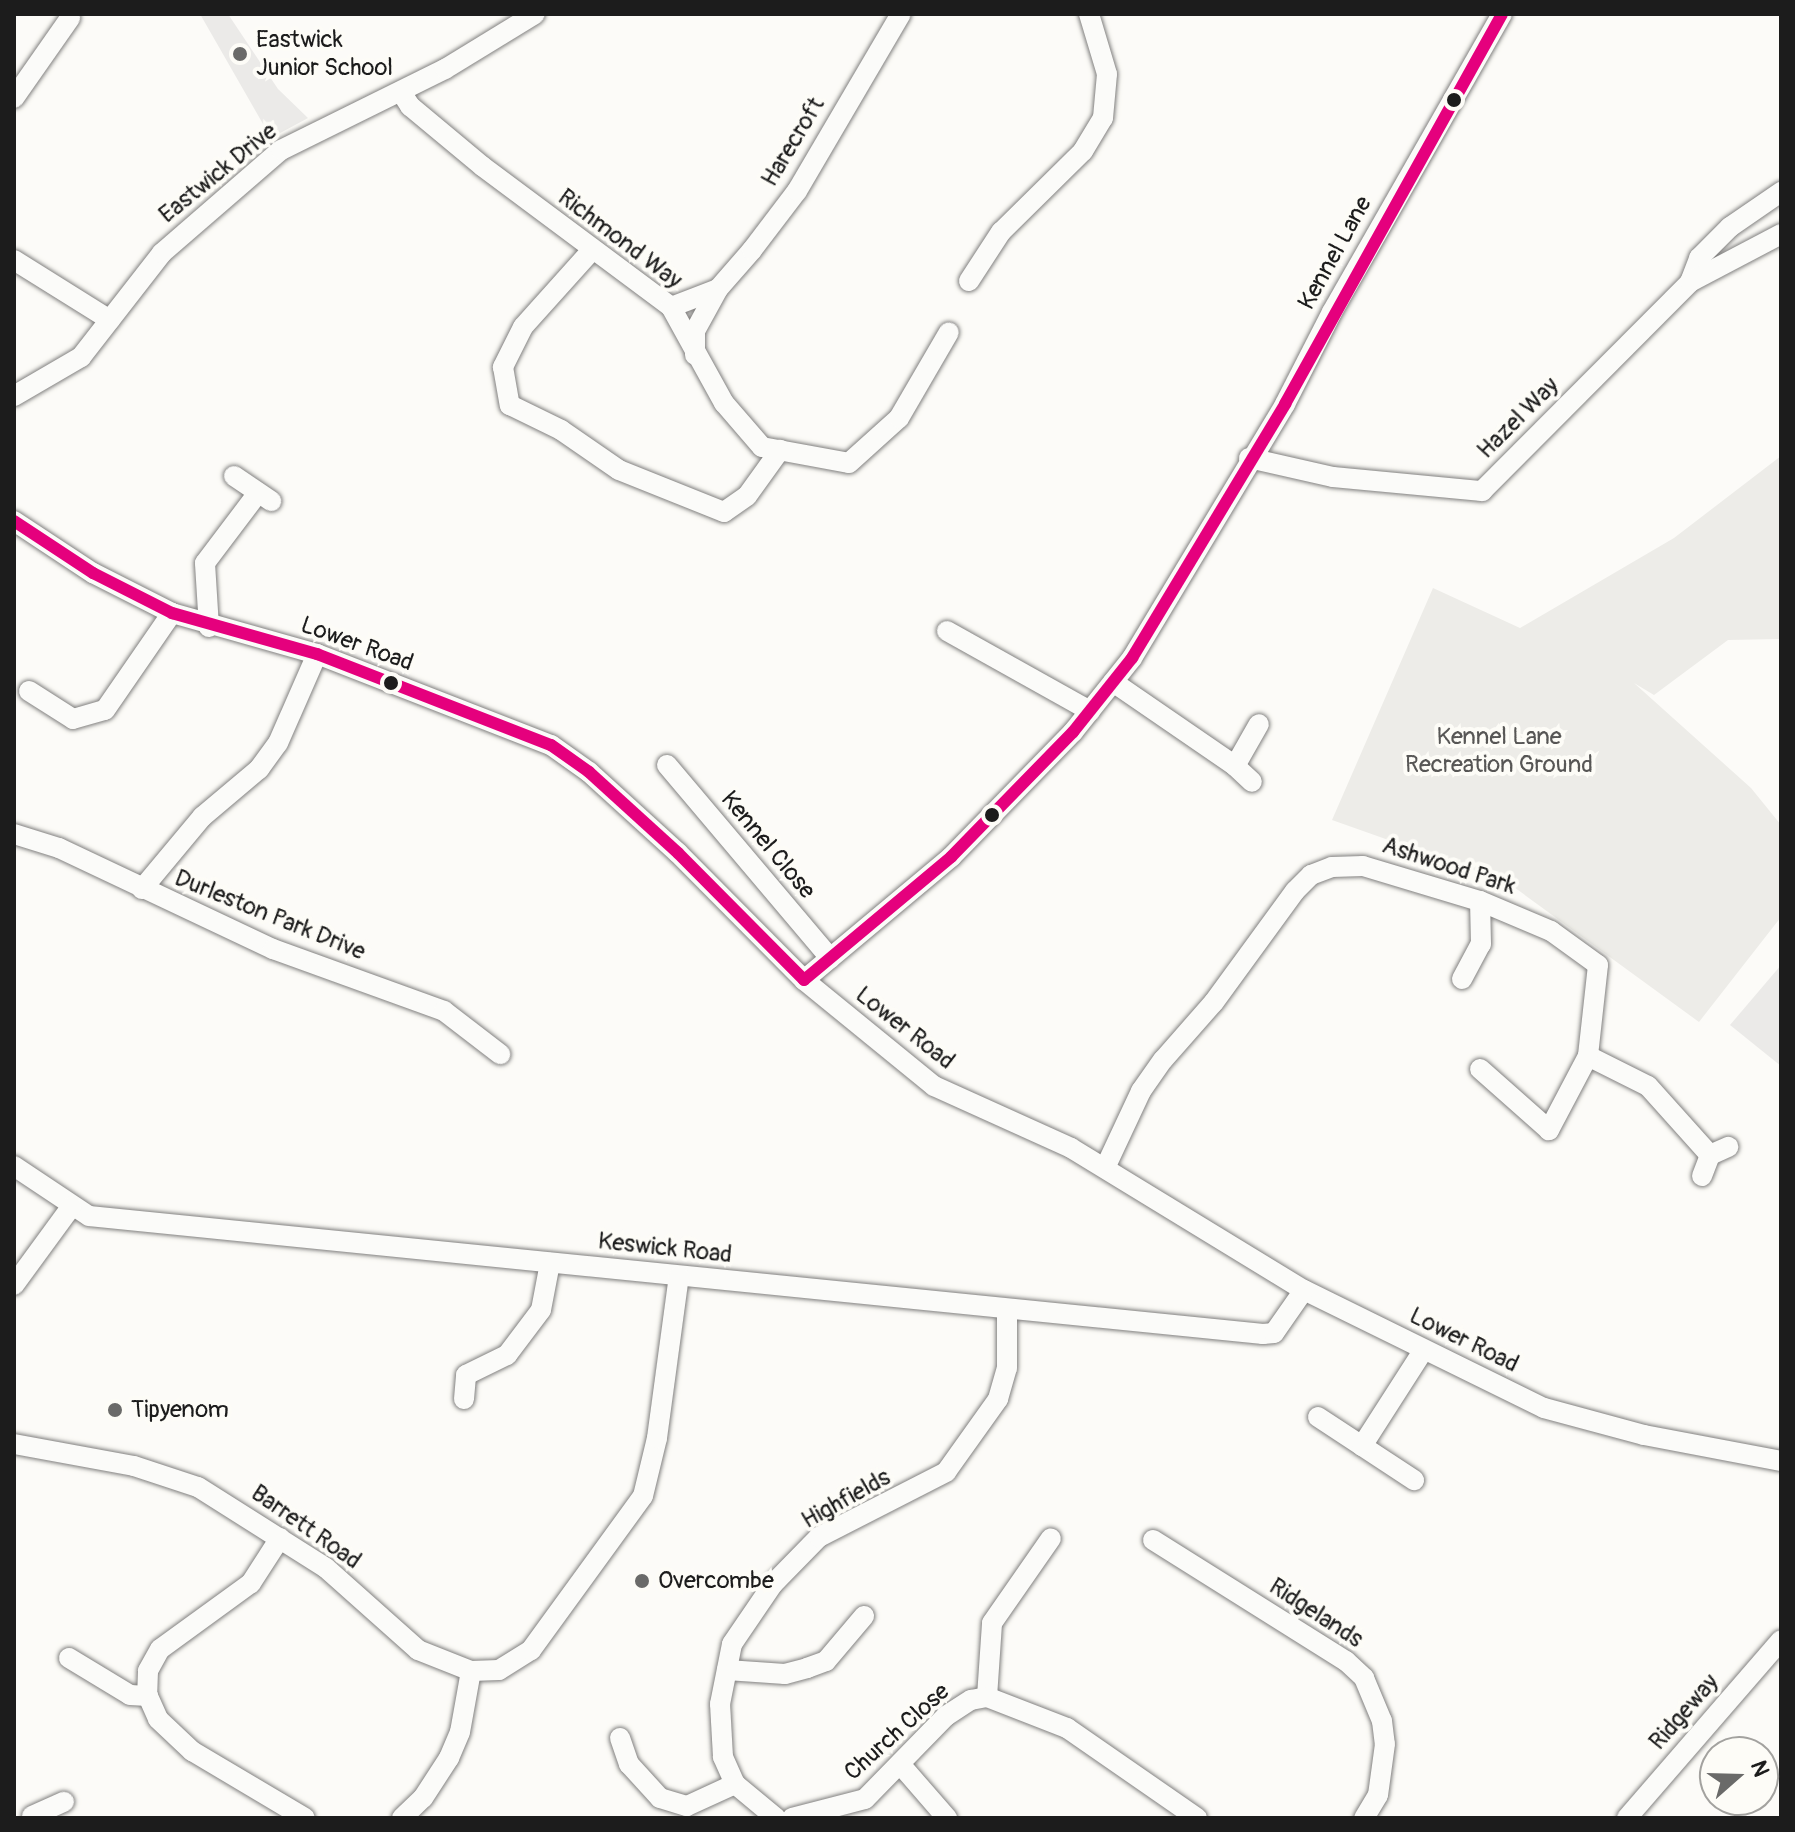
<!DOCTYPE html>
<html>
<head>
<meta charset="utf-8">
<style>
	body { margin:0 }
	#map { position:relative; width:1795px; height:1832px; overflow:hidden; background:#fcfbf8; font-family:Pangolin,sans-serif }
	div>[style] { position:absolute }
	.built>* { inset:0; background:#ebeae8 }
	.green>* { inset:0; background:#edece8 }
	.roads { filter:drop-shadow(0 0 2px #81807f) drop-shadow(0 0 2px #81807f) }
	.minor>* { height:20px; margin:-10px; padding:0 10px; transform-origin:10px; border-radius:10px; background:#fbfbf9 }
	.bus-1>* { height:12px; margin:-6px; padding:0 6px; transform-origin:6px; border-radius:6px; background:#e5007d }
	.dots>* { width:22px; height:22px; translate:-50% -50%; box-sizing:border-box; border:4px solid #fdfcf7; border-radius:50% }
	span { translate:-50% -50%; white-space:nowrap; text-align:center; line-height:1.15; -webkit-text-stroke:8px #fdfcf7; paint-order:stroke }
	.poi-label { font-size:24px; color:#1c1c1c }
	.left { translate:0 -50%; text-align:left }
	.street-label { font-size:24px; color:#1c1c1c }
	.park-label { font-size:24px; color:#575655 }
	.frame { position:absolute; inset:0; border:16px solid #1c1c1c; pointer-events:none }
	.north { position:absolute; left:1699px; top:1736px; width:80px; height:80px; box-sizing:border-box; background:#fdfcf7; border:2px solid #a3a29f; border-radius:50%; rotate:70deg; font-size:22px; font-weight:700; line-height:32px; text-align:center; color:#1c1c1c }
	.north::after { content:''; display:block; margin:auto; width:28px; height:36px; background:#6a6a69; clip-path:polygon(50% 0,100% 100%,50% 72%,0 100%) }
</style>
</head>
<body>
<div id="map">
	<div class="built">
		<div style="clip-path:polygon(200px 14px,228px 14px,278px 89px,308px 118px,271px 138px)"></div>
		<div style="clip-path:polygon(1781px 965px,1781px 1066px,1730px 1025px)"></div>
	</div>
	<div class="green">
		<div style="clip-path:polygon(1781px 456px,1781px 639px,1728px 640px,1654px 695px,1634px 683px,1751px 788px,1781px 825px,1781px 917px,1699px 1022px,1507px 882px,1332px 820px,1433px 588px,1520px 628px,1674px 538px)"></div>
	</div>
	<div class="roads">
		<div class="minor">
			<div style="left:401px;top:92px;width:17px;rotate:57deg"></div>
			<div style="left:410px;top:106px;width:94px;rotate:39.8deg"></div>
			<div style="left:482px;top:166px;width:236px;rotate:36.7deg"></div>
			<div style="left:671px;top:307px;width:110px;rotate:61.1deg"></div>
			<div style="left:724px;top:403px;width:58px;rotate:49.2deg"></div>
			<div style="left:762px;top:447px;width:88px;rotate:10.4deg"></div>
			<div style="left:849px;top:463px;width:67px;rotate:-42deg"></div>
			<div style="left:899px;top:418px;width:99px;rotate:-59.8deg"></div>
			<div style="left:14px;top:98px;width:98px;rotate:-55deg"></div>
			<div style="left:592px;top:250px;width:103px;rotate:131.9deg"></div>
			<div style="left:523px;top:327px;width:45px;rotate:116.6deg"></div>
			<div style="left:503px;top:367px;width:39px;rotate:80deg"></div>
			<div style="left:510px;top:405px;width:57px;rotate:26.1deg"></div>
			<div style="left:561px;top:430px;width:70px;rotate:34.6deg"></div>
			<div style="left:619px;top:470px;width:113px;rotate:21.8deg"></div>
			<div style="left:724px;top:512px;width:28px;rotate:-35deg"></div>
			<div style="left:747px;top:496px;width:57px;rotate:-54.3deg"></div>
			<div style="left:14px;top:260px;width:113px;rotate:32deg"></div>
			<div style="left:969px;top:281px;width:59px;rotate:-56.9deg"></div>
			<div style="left:1001px;top:232px;width:115px;rotate:-44.6deg"></div>
			<div style="left:1083px;top:151px;width:39px;rotate:-59deg"></div>
			<div style="left:1103px;top:118px;width:44px;rotate:-84.8deg"></div>
			<div style="left:1107px;top:74px;width:63px;rotate:-106.7deg"></div>
			<div style="left:1690px;top:282px;width:26px;rotate:-69deg"></div>
			<div style="left:1699px;top:258px;width:44px;rotate:-45deg"></div>
			<div style="left:1730px;top:227px;width:62px;rotate:-34.5deg"></div>
			<div style="left:671px;top:307px;width:50px;rotate:-21deg"></div>
			<div style="left:718px;top:289px;width:52px;rotate:-48.9deg"></div>
			<div style="left:752px;top:250px;width:74px;rotate:-52.7deg"></div>
			<div style="left:797px;top:191px;width:205px;rotate:-59.6deg"></div>
			<div style="left:695px;top:355px;width:24px;rotate:-90deg"></div>
			<div style="left:695px;top:331px;width:48px;rotate:-61.3deg"></div>
			<div style="left:14px;top:396px;width:78px;rotate:-30.2deg"></div>
			<div style="left:81px;top:357px;width:132px;rotate:-52.1deg"></div>
			<div style="left:162px;top:253px;width:157px;rotate:-40.9deg"></div>
			<div style="left:281px;top:150px;width:183px;rotate:-26.3deg"></div>
			<div style="left:445px;top:69px;width:105px;rotate:-31.4deg"></div>
			<div style="left:1249px;top:458px;width:86px;rotate:12.7deg"></div>
			<div style="left:1333px;top:477px;width:150px;rotate:5.4deg"></div>
			<div style="left:1482px;top:491px;width:295px;rotate:-45.1deg"></div>
			<div style="left:1690px;top:282px;width:103px;rotate:-27.8deg"></div>
			<div style="left:234px;top:476px;width:45px;rotate:34deg"></div>
			<div style="left:14px;top:521px;width:95px;rotate:33.4deg"></div>
			<div style="left:93px;top:573px;width:89px;rotate:26.9deg"></div>
			<div style="left:172px;top:613px;width:151px;rotate:15.8deg"></div>
			<div style="left:317px;top:654px;width:251px;rotate:21.3deg"></div>
			<div style="left:551px;top:745px;width:47px;rotate:35.4deg"></div>
			<div style="left:589px;top:772px;width:120px;rotate:42.3deg"></div>
			<div style="left:678px;top:853px;width:179px;rotate:45.2deg"></div>
			<div style="left:804px;top:980px;width:168px;rotate:39.2deg"></div>
			<div style="left:934px;top:1086px;width:150px;rotate:24.3deg"></div>
			<div style="left:1071px;top:1148px;width:273px;rotate:31.4deg"></div>
			<div style="left:1304px;top:1290px;width:267px;rotate:26.2deg"></div>
			<div style="left:1544px;top:1408px;width:104px;rotate:15.1deg"></div>
			<div style="left:1644px;top:1435px;width:139px;rotate:10.7deg"></div>
			<div style="left:209px;top:627px;width:64px;rotate:-93.6deg"></div>
			<div style="left:205px;top:563px;width:88px;rotate:-52.9deg"></div>
			<div style="left:947px;top:631px;width:164px;rotate:29.2deg"></div>
			<div style="left:1113px;top:682px;width:148px;rotate:34.5deg"></div>
			<div style="left:1235px;top:766px;width:48px;rotate:-60.3deg"></div>
			<div style="left:29px;top:691px;width:52px;rotate:32.5deg"></div>
			<div style="left:73px;top:719px;width:33px;rotate:-16deg"></div>
			<div style="left:105px;top:710px;width:118px;rotate:-55.4deg"></div>
			<div style="left:667px;top:765px;width:253px;rotate:49.8deg"></div>
			<div style="left:1235px;top:766px;width:23px;rotate:43deg"></div>
			<div style="left:14px;top:834px;width:47px;rotate:17.3deg"></div>
			<div style="left:59px;top:848px;width:237px;rotate:25.3deg"></div>
			<div style="left:273px;top:949px;width:182px;rotate:19.9deg"></div>
			<div style="left:444px;top:1011px;width:71px;rotate:37.5deg"></div>
			<div style="left:142px;top:889px;width:94px;rotate:-50.2deg"></div>
			<div style="left:202px;top:817px;width:75px;rotate:-40.1deg"></div>
			<div style="left:259px;top:769px;width:32px;rotate:-54deg"></div>
			<div style="left:278px;top:743px;width:97px;rotate:-66.3deg"></div>
			<div style="left:1462px;top:979px;width:40px;rotate:-62deg"></div>
			<div style="left:1481px;top:944px;width:43px;rotate:-91.3deg"></div>
			<div style="left:804px;top:980px;width:192px;rotate:-39.9deg"></div>
			<div style="left:951px;top:857px;width:175px;rotate:-45.7deg"></div>
			<div style="left:1073px;top:732px;width:95px;rotate:-51.4deg"></div>
			<div style="left:1132px;top:658px;width:297px;rotate:-58.9deg"></div>
			<div style="left:1285px;top:404px;width:103px;rotate:-62.9deg"></div>
			<div style="left:1332px;top:312px;width:343px;rotate:-60.3deg"></div>
			<div style="left:1588px;top:1056px;width:67px;rotate:26.6deg"></div>
			<div style="left:1648px;top:1086px;width:93px;rotate:48.1deg"></div>
			<div style="left:14px;top:1166px;width:90px;rotate:33.7deg"></div>
			<div style="left:89px;top:1216px;width:1180px;rotate:5.74deg"></div>
			<div style="left:1263px;top:1334px;width:11px;rotate:-5deg"></div>
			<div style="left:1274px;top:1333px;width:52px;rotate:-55.1deg"></div>
			<div style="left:1105px;top:1168px;width:85px;rotate:-64.9deg"></div>
			<div style="left:1141px;top:1091px;width:38px;rotate:-55deg"></div>
			<div style="left:1163px;top:1060px;width:77px;rotate:-48.7deg"></div>
			<div style="left:1214px;top:1002px;width:137px;rotate:-53.9deg"></div>
			<div style="left:1295px;top:891px;width:23px;rotate:-45deg"></div>
			<div style="left:1311px;top:875px;width:22px;rotate:-21deg"></div>
			<div style="left:1332px;top:867px;width:31px;rotate:-2deg"></div>
			<div style="left:1363px;top:866px;width:122px;rotate:16.7deg"></div>
			<div style="left:1480px;top:901px;width:77px;rotate:22.9deg"></div>
			<div style="left:1551px;top:931px;width:58px;rotate:35.9deg"></div>
			<div style="left:1598px;top:965px;width:92px;rotate:96.3deg"></div>
			<div style="left:1588px;top:1056px;width:84px;rotate:117.8deg"></div>
			<div style="left:1549px;top:1130px;width:92px;rotate:-138.5deg"></div>
			<div style="left:1702px;top:1176px;width:22px;rotate:-69deg"></div>
			<div style="left:1710px;top:1155px;width:20px;rotate:-24deg"></div>
			<div style="left:14px;top:1285px;width:97px;rotate:-53.8deg"></div>
			<div style="left:464px;top:1399px;width:24px;rotate:-85deg"></div>
			<div style="left:466px;top:1375px;width:46px;rotate:-26deg"></div>
			<div style="left:507px;top:1355px;width:56px;rotate:-52.9deg"></div>
			<div style="left:541px;top:1310px;width:48px;rotate:-79.2deg"></div>
			<div style="left:1318px;top:1417px;width:115px;rotate:33.3deg"></div>
			<div style="left:14px;top:1444px;width:122px;rotate:10.4deg"></div>
			<div style="left:134px;top:1466px;width:67px;rotate:18.2deg"></div>
			<div style="left:198px;top:1487px;width:151px;rotate:32.3deg"></div>
			<div style="left:326px;top:1568px;width:123px;rotate:41.7deg"></div>
			<div style="left:418px;top:1650px;width:57px;rotate:21.6deg"></div>
			<div style="left:471px;top:1671px;width:28px;rotate:-2deg"></div>
			<div style="left:499px;top:1670px;width:38px;rotate:-32deg"></div>
			<div style="left:531px;top:1650px;width:190px;rotate:-54deg"></div>
			<div style="left:643px;top:1496px;width:60px;rotate:-76.4deg"></div>
			<div style="left:657px;top:1438px;width:163px;rotate:-82.3deg"></div>
			<div style="left:1362px;top:1446px;width:113px;rotate:-57.3deg"></div>
			<div style="left:280px;top:1538px;width:54px;rotate:122.8deg"></div>
			<div style="left:251px;top:1583px;width:112px;rotate:144deg"></div>
			<div style="left:160px;top:1649px;width:25px;rotate:119deg"></div>
			<div style="left:148px;top:1671px;width:23px;rotate:92deg"></div>
			<div style="left:147px;top:1694px;width:27px;rotate:66deg"></div>
			<div style="left:158px;top:1719px;width:47px;rotate:43.3deg"></div>
			<div style="left:192px;top:1751px;width:131px;rotate:30.7deg"></div>
			<div style="left:1153px;top:1540px;width:228px;rotate:32.1deg"></div>
			<div style="left:1346px;top:1661px;width:25px;rotate:43deg"></div>
			<div style="left:1364px;top:1678px;width:47px;rotate:67.3deg"></div>
			<div style="left:1382px;top:1721px;width:23px;rotate:83deg"></div>
			<div style="left:1385px;top:1744px;width:51px;rotate:97.8deg"></div>
			<div style="left:1378px;top:1795px;width:27px;rotate:121deg"></div>
			<div style="left:69px;top:1658px;width:71px;rotate:31.2deg"></div>
			<div style="left:130px;top:1695px;width:18px;rotate:3deg"></div>
			<div style="left:727px;top:1670px;width:58px;rotate:3.9deg"></div>
			<div style="left:785px;top:1674px;width:23px;rotate:-15deg"></div>
			<div style="left:807px;top:1668px;width:20px;rotate:-20deg"></div>
			<div style="left:826px;top:1661px;width:59px;rotate:-49.8deg"></div>
			<div style="left:987px;top:1697px;width:74px;rotate:-86.1deg"></div>
			<div style="left:992px;top:1623px;width:103px;rotate:-55.2deg"></div>
			<div style="left:620px;top:1738px;width:28px;rotate:71deg"></div>
			<div style="left:629px;top:1764px;width:46px;rotate:47.6deg"></div>
			<div style="left:660px;top:1798px;width:28px;rotate:17deg"></div>
			<div style="left:687px;top:1806px;width:53px;rotate:-24.6deg"></div>
			<div style="left:900px;top:1764px;width:72px;rotate:49deg"></div>
			<div style="left:32px;top:1816px;width:35px;rotate:-24deg"></div>
			<div style="left:402px;top:1818px;width:29px;rotate:-44deg"></div>
			<div style="left:423px;top:1798px;width:48px;rotate:-57deg"></div>
			<div style="left:449px;top:1758px;width:28px;rotate:-67deg"></div>
			<div style="left:460px;top:1732px;width:62px;rotate:-79.8deg"></div>
			<div style="left:776px;top:1818px;width:53px;rotate:-140.3deg"></div>
			<div style="left:735px;top:1784px;width:30px;rotate:-114deg"></div>
			<div style="left:723px;top:1757px;width:53px;rotate:-93.2deg"></div>
			<div style="left:720px;top:1704px;width:61px;rotate:-78.7deg"></div>
			<div style="left:732px;top:1644px;width:73px;rotate:-55.7deg"></div>
			<div style="left:773px;top:1584px;width:66px;rotate:-45.6deg"></div>
			<div style="left:819px;top:1537px;width:143px;rotate:-27.1deg"></div>
			<div style="left:946px;top:1472px;width:90px;rotate:-54.5deg"></div>
			<div style="left:998px;top:1399px;width:32px;rotate:-74deg"></div>
			<div style="left:1007px;top:1368px;width:59px;rotate:-90deg"></div>
			<div style="left:792px;top:1818px;width:75px;rotate:-14.6deg"></div>
			<div style="left:865px;top:1799px;width:116px;rotate:-45.7deg"></div>
			<div style="left:946px;top:1716px;width:30px;rotate:-33deg"></div>
			<div style="left:971px;top:1700px;width:16px;rotate:-11deg"></div>
			<div style="left:987px;top:1697px;width:86px;rotate:21.2deg"></div>
			<div style="left:1067px;top:1728px;width:158px;rotate:34.7deg"></div>
			<div style="left:1627px;top:1818px;width:235px;rotate:-49.1deg"></div>
		</div>
	</div>
	<div class="bus-1">
		<div style="left:14px;top:521px;width:95px;rotate:33.4deg"></div>
		<div style="left:93px;top:573px;width:89px;rotate:26.9deg"></div>
		<div style="left:172px;top:613px;width:151px;rotate:15.8deg"></div>
		<div style="left:317px;top:654px;width:251px;rotate:21.3deg"></div>
		<div style="left:551px;top:745px;width:47px;rotate:35.4deg"></div>
		<div style="left:589px;top:772px;width:120px;rotate:42.3deg"></div>
		<div style="left:678px;top:853px;width:179px;rotate:45.2deg"></div>
		<div style="left:804px;top:980px;width:192px;rotate:-39.9deg"></div>
		<div style="left:951px;top:857px;width:175px;rotate:-45.7deg"></div>
		<div style="left:1073px;top:732px;width:95px;rotate:-51.4deg"></div>
		<div style="left:1132px;top:658px;width:297px;rotate:-58.9deg"></div>
		<div style="left:1285px;top:404px;width:446px;rotate:-60.9deg"></div>
	</div>
	<div class="dots">
		<div style="left:240px;top:54px;background:#6a6a69"></div>
		<div style="left:1454px;top:100px;background:#1c1c1c"></div>
		<div style="left:391px;top:683px;background:#1c1c1c"></div>
		<div style="left:992px;top:815px;background:#1c1c1c"></div>
		<div style="left:115px;top:1410px;background:#6a6a69"></div>
		<div style="left:642px;top:1581px;background:#6a6a69"></div>
	</div>
	<div class="poi-label">
		<span class="left" style="left:256px;top:54px">Eastwick<br>Junior School</span>
		<span class="left" style="left:131px;top:1410px">Tipyenom</span>
		<span class="left" style="left:658px;top:1581px">Overcombe</span>
	</div>
	<div class="street-label">
		<span style="left:793px;top:142px;rotate:-59deg">Harecroft</span>
		<span style="left:218px;top:173px;rotate:-39deg">Eastwick Drive</span>
		<span style="left:620px;top:239px;rotate:37deg">Richmond Way</span>
		<span style="left:1335px;top:253px;rotate:-61deg">Kennel Lane</span>
		<span style="left:1518px;top:418px;rotate:-45deg">Hazel Way</span>
		<span style="left:357px;top:644px;rotate:20deg">Lower Road</span>
		<span style="left:768px;top:845px;rotate:50deg">Kennel Close</span>
		<span style="left:1449px;top:866px;rotate:18deg">Ashwood Park</span>
		<span style="left:270px;top:915px;rotate:22deg">Durleston Park Drive</span>
		<span style="left:905px;top:1028px;rotate:38deg">Lower Road</span>
		<span style="left:665px;top:1248px;rotate:6deg">Keswick Road</span>
		<span style="left:1464px;top:1340px;rotate:26deg">Lower Road</span>
		<span style="left:846px;top:1499px;rotate:-29deg">Highfields</span>
		<span style="left:306px;top:1527px;rotate:35deg">Barrett Road</span>
		<span style="left:1316px;top:1613px;rotate:33deg">Ridgelands</span>
		<span style="left:1684px;top:1712px;rotate:-49deg">Ridgeway</span>
		<span style="left:897px;top:1732px;rotate:-42deg">Church Close</span>
	</div>
	<div class="park-label">
		<span style="left:1499px;top:751px">Kennel Lane<br>Recreation Ground</span>
	</div>
	<div class="frame"></div>
	<div class="north">N</div>
</div>
</body>
</html>
